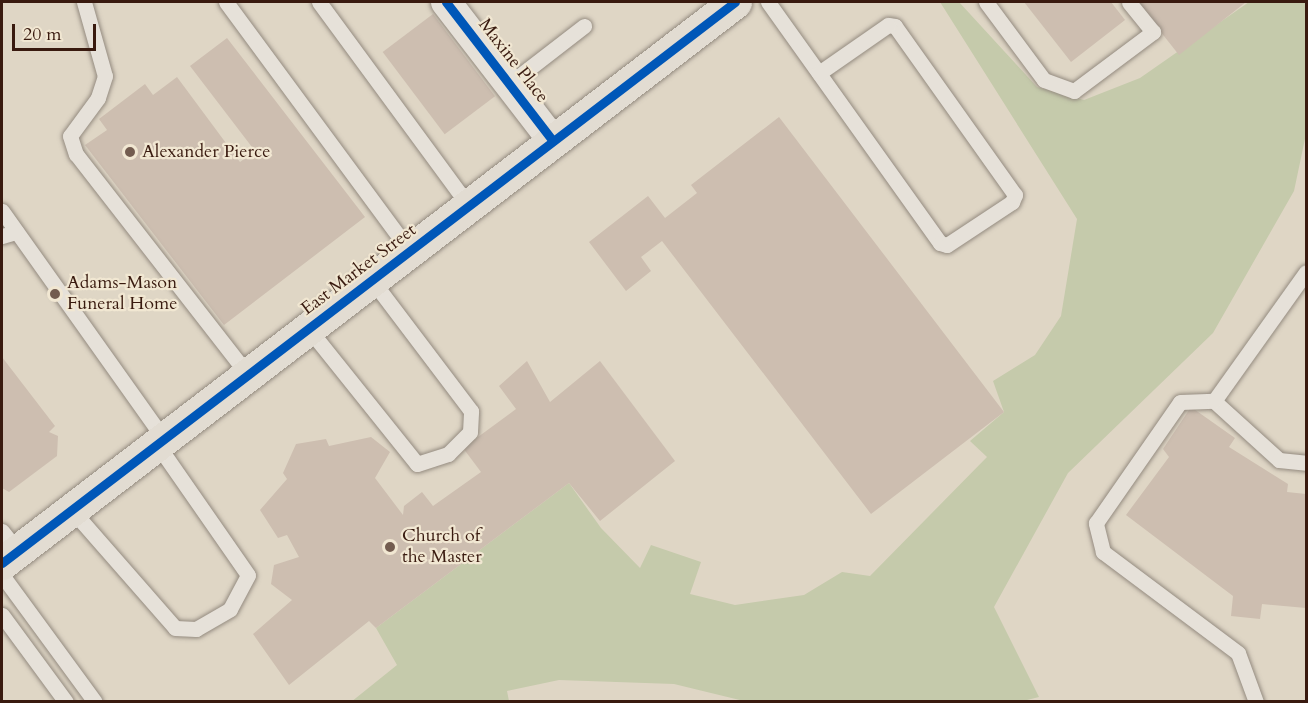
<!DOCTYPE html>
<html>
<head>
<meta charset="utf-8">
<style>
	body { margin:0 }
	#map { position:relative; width:1308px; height:703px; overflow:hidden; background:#dfd6c5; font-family:Cardo,serif }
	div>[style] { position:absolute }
	.green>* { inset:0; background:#c5caab }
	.building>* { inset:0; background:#cdbeb0; transform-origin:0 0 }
	.roads { filter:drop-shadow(0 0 2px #948b80) drop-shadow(0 0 2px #948b80) }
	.lane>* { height:15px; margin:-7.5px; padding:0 7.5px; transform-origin:7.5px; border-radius:7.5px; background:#e6e1d9 }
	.street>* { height:30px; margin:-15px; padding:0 15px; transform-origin:15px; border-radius:15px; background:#e6e1d9 }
	.primary>* { height:33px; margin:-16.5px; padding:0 16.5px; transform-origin:16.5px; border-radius:16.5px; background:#e2dcd2 }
	.cycleway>* { height:9px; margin:-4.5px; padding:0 4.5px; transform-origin:4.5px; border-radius:4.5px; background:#0057b8 }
	.dots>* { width:16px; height:16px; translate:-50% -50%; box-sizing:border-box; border:3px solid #f1e7d2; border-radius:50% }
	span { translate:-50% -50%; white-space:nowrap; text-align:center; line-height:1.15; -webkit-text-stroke:4.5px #f1e7d2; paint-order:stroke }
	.street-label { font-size:18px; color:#391a0f }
	.poi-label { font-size:18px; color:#391a0f }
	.left { translate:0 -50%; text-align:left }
	.frame { position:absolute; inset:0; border:3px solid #391a0f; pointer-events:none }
	.scale { position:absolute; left:12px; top:24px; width:84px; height:27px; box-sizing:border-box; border:3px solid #391a0f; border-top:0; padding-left:8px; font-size:18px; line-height:21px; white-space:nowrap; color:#391a0f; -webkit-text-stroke:4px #f1e7d2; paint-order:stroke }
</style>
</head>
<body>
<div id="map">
	<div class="green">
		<div style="clip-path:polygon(940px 2px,959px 2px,1037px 87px,1084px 100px,1140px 78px,1249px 2px,1306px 2px,1306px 134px,1294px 191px,1213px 333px,1068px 473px,994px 607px,1039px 697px,1019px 702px,748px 702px,674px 684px,559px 680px,507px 691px,509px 701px,351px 702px,397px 665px,376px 628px,569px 483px,601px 528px,640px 568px,651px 545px,701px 562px,690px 594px,735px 605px,804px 595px,842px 572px,870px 576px,987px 457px,970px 441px,1004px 412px,993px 381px,1035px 355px,1061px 316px,1077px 219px)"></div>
	</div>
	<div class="building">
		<div style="clip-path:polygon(1024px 2px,1111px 2px,1125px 20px,1071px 62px)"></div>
		<div style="clip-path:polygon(1137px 2px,1246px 2px,1179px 55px)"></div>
		<div style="left:433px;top:14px;width:103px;height:63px;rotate:53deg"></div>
		<div style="clip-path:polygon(227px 38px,365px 217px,224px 325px,85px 145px,107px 130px,99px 119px,145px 84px,153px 95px,177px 77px,240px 162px,255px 151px,190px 66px)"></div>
		<div style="clip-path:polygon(779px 117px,1004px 412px,871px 514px,662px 241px,641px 257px,651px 271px,626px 291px,589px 242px,648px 196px,665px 218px,697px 193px,691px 185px)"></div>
		<div style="clip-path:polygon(2px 357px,55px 426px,49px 432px,58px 436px,57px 456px,9px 492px,2px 488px)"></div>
		<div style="clip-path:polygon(527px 361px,550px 402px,600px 361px,675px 461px,600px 521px,569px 483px,376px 628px,369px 621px,289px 685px,253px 634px,292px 600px,271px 584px,274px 565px,299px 557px,287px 535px,278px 538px,260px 510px,287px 479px,283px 473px,296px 444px,326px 439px,329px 446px,371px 437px,390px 452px,375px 478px,403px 515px,404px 506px,422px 492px,433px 506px,481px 472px,463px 448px,516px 409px,499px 386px)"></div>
		<div style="clip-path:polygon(1191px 407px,1235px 438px,1229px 447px,1288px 484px,1287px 492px,1306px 494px,1306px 608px,1262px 604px,1260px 619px,1231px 616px,1233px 596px,1126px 515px,1169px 457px,1163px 449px)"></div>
	</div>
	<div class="roads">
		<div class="lane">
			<div style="left:84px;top:2px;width:77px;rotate:74.2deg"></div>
			<div style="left:105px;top:76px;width:23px;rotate:108deg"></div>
			<div style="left:98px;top:98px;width:47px;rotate:126.4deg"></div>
			<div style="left:70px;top:136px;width:19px;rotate:72deg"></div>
			<div style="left:76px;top:154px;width:280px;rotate:52.1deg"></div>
			<div style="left:226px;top:2px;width:310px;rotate:53.6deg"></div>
			<div style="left:319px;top:2px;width:253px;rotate:53.7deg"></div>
			<div style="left:768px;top:2px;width:296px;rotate:54.5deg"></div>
			<div style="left:940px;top:243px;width:7px;rotate:16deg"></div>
			<div style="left:947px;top:245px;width:78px;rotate:-33.5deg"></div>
			<div style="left:1012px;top:202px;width:8px;rotate:-67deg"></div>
			<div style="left:1015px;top:195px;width:207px;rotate:-125.4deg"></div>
			<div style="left:895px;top:26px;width:7px;rotate:-172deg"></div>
			<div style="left:888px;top:25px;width:84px;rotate:145.2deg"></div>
			<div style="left:986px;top:2px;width:97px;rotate:53.4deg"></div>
			<div style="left:1044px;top:80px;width:32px;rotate:20deg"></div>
			<div style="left:1074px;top:91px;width:99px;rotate:-36.8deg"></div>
			<div style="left:1153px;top:32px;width:38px;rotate:-129deg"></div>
			<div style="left:509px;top:84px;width:95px;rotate:-37.7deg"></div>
			<div style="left:2px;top:211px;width:280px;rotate:54.6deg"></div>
			<div style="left:2px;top:236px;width:15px;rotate:-16deg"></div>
			<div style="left:308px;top:328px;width:174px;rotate:51.3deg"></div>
			<div style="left:417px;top:464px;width:33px;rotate:-18deg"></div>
			<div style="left:448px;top:454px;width:31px;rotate:-45deg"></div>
			<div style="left:470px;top:432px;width:21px;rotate:-87deg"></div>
			<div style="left:471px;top:411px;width:164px;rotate:-127.1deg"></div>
			<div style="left:1214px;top:401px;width:88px;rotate:42.2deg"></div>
			<div style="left:1279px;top:460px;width:27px;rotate:6deg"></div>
			<div style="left:71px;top:509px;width:158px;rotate:48.8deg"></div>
			<div style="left:175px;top:628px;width:21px;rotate:3deg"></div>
			<div style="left:196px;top:629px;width:39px;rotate:-30deg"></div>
			<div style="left:230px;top:609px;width:38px;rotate:-62deg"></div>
			<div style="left:248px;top:575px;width:160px;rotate:-124.8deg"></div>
			<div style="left:2px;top:531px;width:24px;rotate:52deg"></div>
			<div style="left:2px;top:575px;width:157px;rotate:53.8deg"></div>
			<div style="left:2px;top:615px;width:108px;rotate:53.7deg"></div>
			<div style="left:1256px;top:702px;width:52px;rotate:-110.2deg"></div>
			<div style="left:1238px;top:653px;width:169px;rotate:-143.2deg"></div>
			<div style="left:1103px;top:552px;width:30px;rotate:-104deg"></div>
			<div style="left:1096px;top:523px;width:147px;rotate:-55.2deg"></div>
			<div style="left:1180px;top:402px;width:34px;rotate:-2deg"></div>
			<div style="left:1214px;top:401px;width:158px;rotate:-54.5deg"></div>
		</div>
		<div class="street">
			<div style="left:446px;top:2px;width:175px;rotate:52.4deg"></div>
		</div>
		<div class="primary">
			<div style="left:2px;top:563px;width:923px;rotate:-37.43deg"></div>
		</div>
	</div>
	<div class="cycleway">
		<div style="left:446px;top:2px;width:175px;rotate:52.4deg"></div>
		<div style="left:2px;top:563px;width:923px;rotate:-37.43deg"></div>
	</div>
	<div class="dots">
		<div style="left:130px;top:152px;background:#735c4f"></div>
		<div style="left:55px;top:294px;background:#735c4f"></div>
		<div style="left:390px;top:547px;background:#735c4f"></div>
	</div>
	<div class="street-label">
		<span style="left:513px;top:61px;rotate:52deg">Maxine Place</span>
		<span style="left:359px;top:270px;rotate:-37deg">East Market Street</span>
	</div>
	<div class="poi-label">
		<span class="left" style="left:142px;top:152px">Alexander Pierce</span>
		<span class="left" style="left:67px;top:294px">Adams-Mason<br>Funeral Home</span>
		<span class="left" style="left:402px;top:547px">Church of<br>the Master</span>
	</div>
	<div class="frame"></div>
	<div class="scale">20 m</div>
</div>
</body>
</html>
